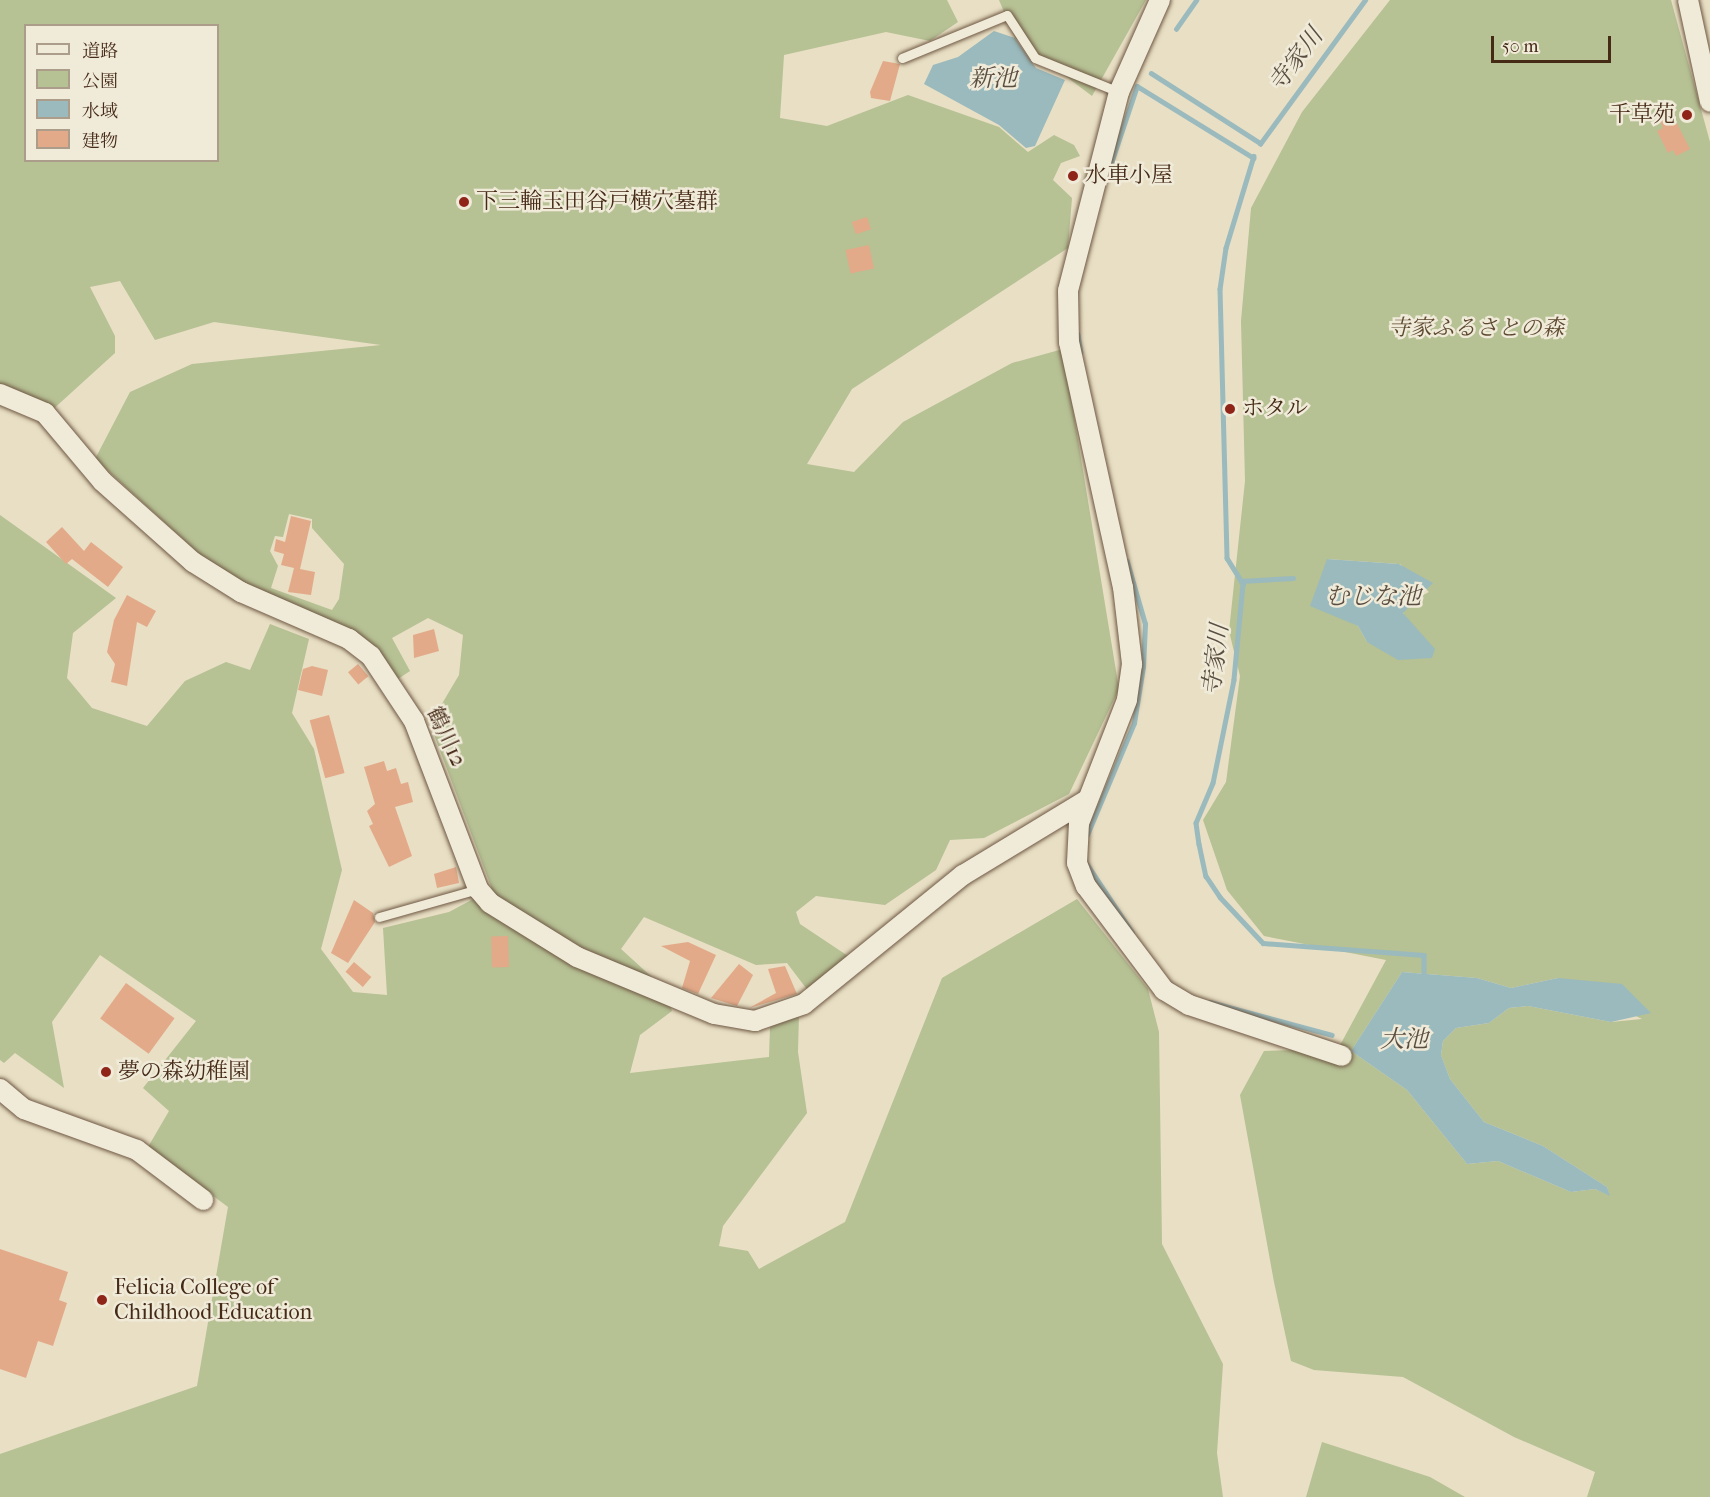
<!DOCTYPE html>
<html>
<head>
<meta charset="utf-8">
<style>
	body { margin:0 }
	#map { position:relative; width:1710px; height:1497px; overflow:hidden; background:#e8dfc4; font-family:"IM FELL French Canon","Noto Serif JP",serif }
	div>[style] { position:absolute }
	.green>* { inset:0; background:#b6c194 }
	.water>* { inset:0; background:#9ababd }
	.stream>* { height:4.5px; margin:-2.25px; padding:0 2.25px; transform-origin:2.25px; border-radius:2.25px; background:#9ababd }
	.building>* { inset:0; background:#e3aa89; transform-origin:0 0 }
	.roads { filter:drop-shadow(0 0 2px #6e5742) drop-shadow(0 0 2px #6e5742) }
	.lane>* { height:9px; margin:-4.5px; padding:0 4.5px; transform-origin:4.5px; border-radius:4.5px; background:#f0ead9 }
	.street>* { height:20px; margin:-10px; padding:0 10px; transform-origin:10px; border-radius:10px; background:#f0ead9 }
	.dots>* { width:16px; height:16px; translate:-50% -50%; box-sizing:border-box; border:3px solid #f0ead9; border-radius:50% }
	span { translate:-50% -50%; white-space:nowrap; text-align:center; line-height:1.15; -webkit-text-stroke:5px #f0ead9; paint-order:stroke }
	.poi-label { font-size:22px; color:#452a16 }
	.right { translate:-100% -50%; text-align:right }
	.left { translate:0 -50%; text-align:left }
	.park-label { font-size:22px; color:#5c482f; font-style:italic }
	.street-label { font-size:22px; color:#452a16 }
	.water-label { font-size:24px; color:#5a4e40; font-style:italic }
	.legend { position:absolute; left:24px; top:24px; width:195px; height:138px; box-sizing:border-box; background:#f0ead9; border:2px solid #ac9d8b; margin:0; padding:8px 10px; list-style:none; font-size:18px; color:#452a16 }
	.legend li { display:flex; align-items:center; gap:12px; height:30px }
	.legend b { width:30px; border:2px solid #ac9d8b }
	.scale { position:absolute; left:1491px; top:36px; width:120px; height:27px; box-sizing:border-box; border:3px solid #452a16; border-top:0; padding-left:8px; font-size:18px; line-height:21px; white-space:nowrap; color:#452a16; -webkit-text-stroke:4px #f0ead9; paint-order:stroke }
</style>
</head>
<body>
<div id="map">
	<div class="green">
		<div style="clip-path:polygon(evenodd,0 0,947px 0,958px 22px,930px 41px,886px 32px,784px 55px,780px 118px,827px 126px,908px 95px,999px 127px,1028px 152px,1054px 135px,1074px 145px,1080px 156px,1061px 163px,1053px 180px,1072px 198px,1068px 248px,852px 389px,807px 464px,854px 472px,903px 422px,1012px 363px,1063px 349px,1119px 689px,1069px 794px,984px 838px,950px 840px,936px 870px,885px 905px,816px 896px,796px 912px,800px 924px,851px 958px,809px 992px,787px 963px,756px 965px,644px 917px,621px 949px,665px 989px,672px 1011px,640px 1035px,630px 1073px,769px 1057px,770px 1027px,799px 1014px,798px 1052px,807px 1113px,723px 1226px,719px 1246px,748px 1251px,759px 1269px,845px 1222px,942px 978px,1077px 899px,1148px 989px,1159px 1032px,1162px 1244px,1223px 1364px,1217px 1453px,1223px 1497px,0 1497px,0 1454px,197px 1386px,228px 1207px,148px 1147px,169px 1111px,143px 1088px,196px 1021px,100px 955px,52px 1022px,64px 1088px,15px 1053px,4px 1063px,0 1060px,0 515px,116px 598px,73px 633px,67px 678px,92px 708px,147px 726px,185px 681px,226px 662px,250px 670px,270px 624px,309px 639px,292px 713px,314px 749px,342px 870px,321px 949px,353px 992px,387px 995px,383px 928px,449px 912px,492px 889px,430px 724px,459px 675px,463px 635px,428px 618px,392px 638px,410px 671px,398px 679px,206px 560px,95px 459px,130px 392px,192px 364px,381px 345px,214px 322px,155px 340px,120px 281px,90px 287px,115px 336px,115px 353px,50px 412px,0 394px,0 0,26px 26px,218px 26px,218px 160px,26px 160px,26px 26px,0 0,289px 514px,312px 519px,312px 528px,344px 564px,339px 599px,332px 610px,271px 588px,278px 566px,270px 551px,275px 536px,283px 537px,289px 514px)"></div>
		<div style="clip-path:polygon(999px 0,1146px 0,1092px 96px,1015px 38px)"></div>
		<div style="clip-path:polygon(evenodd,1390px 0,1671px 0,1710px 142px,1710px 1497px,1587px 1497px,1595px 1472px,1514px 1437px,1403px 1377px,1314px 1370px,1291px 1361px,1274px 1282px,1240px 1095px,1264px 1051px,1338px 1049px,1386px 960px,1264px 936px,1227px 890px,1203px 820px,1226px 782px,1240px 676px,1229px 631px,1245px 481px,1241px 321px,1251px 208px,1302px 112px,1390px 0,1327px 559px,1400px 564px,1429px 592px,1406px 604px,1403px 613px,1410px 623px,1367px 642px,1358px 626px,1338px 615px,1327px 559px,1390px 0,1402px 972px,1477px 978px,1511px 988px,1558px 978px,1642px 1019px,1611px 1022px,1528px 1006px,1509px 1008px,1489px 1023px,1456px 1028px,1443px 1041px,1441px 1055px,1450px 1079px,1484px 1122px,1543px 1146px,1607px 1187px,1609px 1195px,1595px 1189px,1571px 1192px,1498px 1161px,1467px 1164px,1407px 1090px,1351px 1051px,1402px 972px)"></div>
		<div style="clip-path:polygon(1322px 1442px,1430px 1477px,1465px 1497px,1306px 1497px)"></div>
	</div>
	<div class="water">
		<div style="clip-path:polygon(994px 31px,1015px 38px,1036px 68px,1065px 80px,1035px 146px,1026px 148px,999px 125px,924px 84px,933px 65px,958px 57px)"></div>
		<div style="clip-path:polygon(1327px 559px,1399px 564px,1433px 583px,1403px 613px,1435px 649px,1432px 658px,1398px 660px,1367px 642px,1358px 626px,1310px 606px)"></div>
		<div style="clip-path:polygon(1402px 972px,1477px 978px,1511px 988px,1558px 978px,1622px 984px,1651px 1013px,1611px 1022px,1528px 1006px,1509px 1008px,1489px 1023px,1456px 1028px,1443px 1041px,1441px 1055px,1450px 1079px,1484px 1122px,1543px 1146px,1607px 1187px,1610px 1196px,1595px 1189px,1571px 1192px,1498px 1161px,1467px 1164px,1407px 1090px,1351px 1051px)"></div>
	</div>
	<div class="stream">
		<div style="left:1176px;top:29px;width:35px;rotate:-55deg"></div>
		<div style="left:1151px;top:73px;width:130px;rotate:32.7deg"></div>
		<div style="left:1260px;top:144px;width:178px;rotate:-53.9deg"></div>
		<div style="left:1254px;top:156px;width:96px;rotate:106.9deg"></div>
		<div style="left:1226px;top:248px;width:41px;rotate:98.3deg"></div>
		<div style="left:1220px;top:289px;width:269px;rotate:88.5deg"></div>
		<div style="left:1227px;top:558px;width:31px;rotate:58deg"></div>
		<div style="left:1243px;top:584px;width:96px;rotate:95.4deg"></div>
		<div style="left:1234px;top:680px;width:105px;rotate:101.5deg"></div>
		<div style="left:1213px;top:783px;width:43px;rotate:113deg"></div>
		<div style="left:1196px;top:823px;width:21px;rotate:82deg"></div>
		<div style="left:1199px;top:844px;width:33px;rotate:78deg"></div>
		<div style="left:1206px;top:876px;width:25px;rotate:56deg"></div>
		<div style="left:1220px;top:897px;width:63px;rotate:46.9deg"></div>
		<div style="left:1263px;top:943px;width:161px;rotate:4.3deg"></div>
		<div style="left:1424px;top:955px;width:24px;rotate:90deg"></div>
		<div style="left:1110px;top:166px;width:84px;rotate:-71.4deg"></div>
		<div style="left:1137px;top:86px;width:137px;rotate:31.6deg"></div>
		<div style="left:1078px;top:334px;width:18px;rotate:81deg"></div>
		<div style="left:1241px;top:581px;width:52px;rotate:-3.3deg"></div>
		<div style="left:1087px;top:835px;width:121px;rotate:-67.2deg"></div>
		<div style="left:1134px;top:723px;width:57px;rotate:-80.9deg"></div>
		<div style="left:1143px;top:667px;width:43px;rotate:-87.3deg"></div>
		<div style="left:1145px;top:624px;width:65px;rotate:-106.2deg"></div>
		<div style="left:1087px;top:864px;width:82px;rotate:56.5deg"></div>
		<div style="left:1210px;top:1002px;width:126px;rotate:15.1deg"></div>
	</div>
	<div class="building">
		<div style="clip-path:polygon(883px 61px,900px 64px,890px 101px,871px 98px,870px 92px)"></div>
		<div style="clip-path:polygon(1672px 114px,1690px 149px,1676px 156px,1673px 150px,1668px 153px,1657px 131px,1663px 128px,1660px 121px)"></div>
		<div style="left:867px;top:217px;width:13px;height:16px;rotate:72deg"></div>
		<div style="left:869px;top:245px;width:24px;height:24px;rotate:78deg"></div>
		<div style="clip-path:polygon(291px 516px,311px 521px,300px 569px,315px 572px,311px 595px,288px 592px,294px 568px,281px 565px,284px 554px,274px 551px,276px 539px,285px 542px)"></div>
		<div style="clip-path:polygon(62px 527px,84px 551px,91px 542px,123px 567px,108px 587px,72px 559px,66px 564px,46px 542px)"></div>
		<div style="clip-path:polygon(127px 595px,156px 611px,147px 627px,137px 622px,127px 686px,111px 682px,115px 664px,107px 652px,114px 620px)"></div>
		<div style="clip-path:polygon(434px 629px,439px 651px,414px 658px,413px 635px)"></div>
		<div style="left:358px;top:664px;width:16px;height:13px;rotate:50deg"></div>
		<div style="clip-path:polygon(312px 666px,328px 670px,322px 696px,298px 690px,303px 669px)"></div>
		<div style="left:329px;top:715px;width:60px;height:20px;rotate:75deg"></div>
		<div style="clip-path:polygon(384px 761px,387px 771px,396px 768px,401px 784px,408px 782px,413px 802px,395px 807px,412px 856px,389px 867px,369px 826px,373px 824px,367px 811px,375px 804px,364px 767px)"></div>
		<div style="clip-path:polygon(456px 867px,459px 883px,437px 888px,434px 874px)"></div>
		<div style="clip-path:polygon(354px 900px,373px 913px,375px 922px,348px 963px,331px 953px)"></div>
		<div style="left:508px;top:936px;width:31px;height:17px;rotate:88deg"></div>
		<div style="clip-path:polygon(688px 942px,716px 955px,698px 994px,682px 988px,690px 961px,661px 946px)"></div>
		<div style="left:354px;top:962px;width:23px;height:13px;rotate:41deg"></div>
		<div style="clip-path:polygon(739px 964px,753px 975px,737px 1006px,711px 998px)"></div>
		<div style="clip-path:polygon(785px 966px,797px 994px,749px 1008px,776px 993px,768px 969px)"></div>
		<div style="left:126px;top:983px;width:60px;height:44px;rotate:36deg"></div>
		<div style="clip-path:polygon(0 1249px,68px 1272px,59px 1300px,67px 1303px,53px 1346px,38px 1341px,26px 1378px,0 1369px)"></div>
	</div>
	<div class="roads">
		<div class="lane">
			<div style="left:902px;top:58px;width:113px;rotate:-22.3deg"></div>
			<div style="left:1007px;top:15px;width:51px;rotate:56.9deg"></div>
			<div style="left:1035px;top:58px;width:91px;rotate:22deg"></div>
			<div style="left:379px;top:917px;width:103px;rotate:-15.8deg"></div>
		</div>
		<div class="street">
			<div style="left:1160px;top:0;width:101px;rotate:114deg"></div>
			<div style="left:1119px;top:92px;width:205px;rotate:104.4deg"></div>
			<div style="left:1068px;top:291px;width:51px;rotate:88.9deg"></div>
			<div style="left:1069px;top:342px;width:251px;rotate:77.6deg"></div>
			<div style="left:1123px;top:587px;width:78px;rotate:83.3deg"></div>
			<div style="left:1132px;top:664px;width:36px;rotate:98deg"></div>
			<div style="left:1127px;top:700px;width:132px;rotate:111.3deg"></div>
			<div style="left:1079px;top:823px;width:40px;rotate:92.9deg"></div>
			<div style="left:1077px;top:863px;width:25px;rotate:69deg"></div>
			<div style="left:1086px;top:886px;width:130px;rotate:53.1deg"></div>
			<div style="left:1164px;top:990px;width:29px;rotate:31deg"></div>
			<div style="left:1189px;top:1005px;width:161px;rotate:18.4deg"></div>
			<div style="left:1688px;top:0;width:104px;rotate:77.8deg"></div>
			<div style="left:0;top:394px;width:49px;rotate:22.9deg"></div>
			<div style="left:45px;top:413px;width:89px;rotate:50deg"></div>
			<div style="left:102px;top:481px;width:122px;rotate:41.7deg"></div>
			<div style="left:193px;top:562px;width:57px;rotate:32deg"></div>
			<div style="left:241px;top:592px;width:118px;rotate:23.5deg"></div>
			<div style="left:349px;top:639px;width:28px;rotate:38deg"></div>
			<div style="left:371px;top:656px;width:78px;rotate:56.5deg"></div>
			<div style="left:414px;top:721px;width:180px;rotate:69.1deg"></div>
			<div style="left:478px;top:889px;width:18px;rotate:49deg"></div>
			<div style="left:490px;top:903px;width:102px;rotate:31.8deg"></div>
			<div style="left:577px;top:957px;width:148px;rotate:22.6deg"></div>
			<div style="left:714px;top:1014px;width:42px;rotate:9.7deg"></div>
			<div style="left:755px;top:1021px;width:52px;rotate:-19.1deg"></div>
			<div style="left:804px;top:1004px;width:205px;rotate:-39.1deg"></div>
			<div style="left:963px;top:875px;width:143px;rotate:-31.2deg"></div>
			<div style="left:0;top:1089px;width:31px;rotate:40deg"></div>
			<div style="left:24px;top:1109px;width:120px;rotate:19.9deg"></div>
			<div style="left:137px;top:1150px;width:83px;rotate:37.1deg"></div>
		</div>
	</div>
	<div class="dots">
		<div style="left:1687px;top:115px;background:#8f2418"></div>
		<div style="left:1073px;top:176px;background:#8f2418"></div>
		<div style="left:464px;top:202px;background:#8f2418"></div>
		<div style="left:1230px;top:409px;background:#8f2418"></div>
		<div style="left:106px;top:1072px;background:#8f2418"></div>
		<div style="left:102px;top:1300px;background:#8f2418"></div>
	</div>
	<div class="poi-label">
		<span class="right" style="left:1675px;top:115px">千草苑</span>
		<span class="left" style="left:1085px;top:176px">水車小屋</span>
		<span class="left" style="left:476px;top:202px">下三輪玉田谷戸横穴墓群</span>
		<span class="left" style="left:1242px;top:409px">ホタル</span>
		<span class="left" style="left:118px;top:1072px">夢の森幼稚園</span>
		<span class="left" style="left:114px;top:1300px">Felicia College of<br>Childhood Education</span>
	</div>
	<div class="park-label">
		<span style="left:1476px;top:329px">寺家ふるさとの森</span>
	</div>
	<div class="street-label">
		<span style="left:446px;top:737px;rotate:65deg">鶴川12</span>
	</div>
	<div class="water-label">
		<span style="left:1296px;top:60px;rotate:-53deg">寺家川</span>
		<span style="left:993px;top:79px">新池</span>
		<span style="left:1373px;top:597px">むじな池</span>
		<span style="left:1216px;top:660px;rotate:-83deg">寺家川</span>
		<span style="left:1404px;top:1040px">大池</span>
	</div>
	<ul class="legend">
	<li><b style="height:8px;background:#f0ead9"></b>道路</li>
	<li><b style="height:16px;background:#b6c194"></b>公園</li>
	<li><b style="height:16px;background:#9ababd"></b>水域</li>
	<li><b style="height:16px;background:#e3aa89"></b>建物</li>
	</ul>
	<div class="scale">50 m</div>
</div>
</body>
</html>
